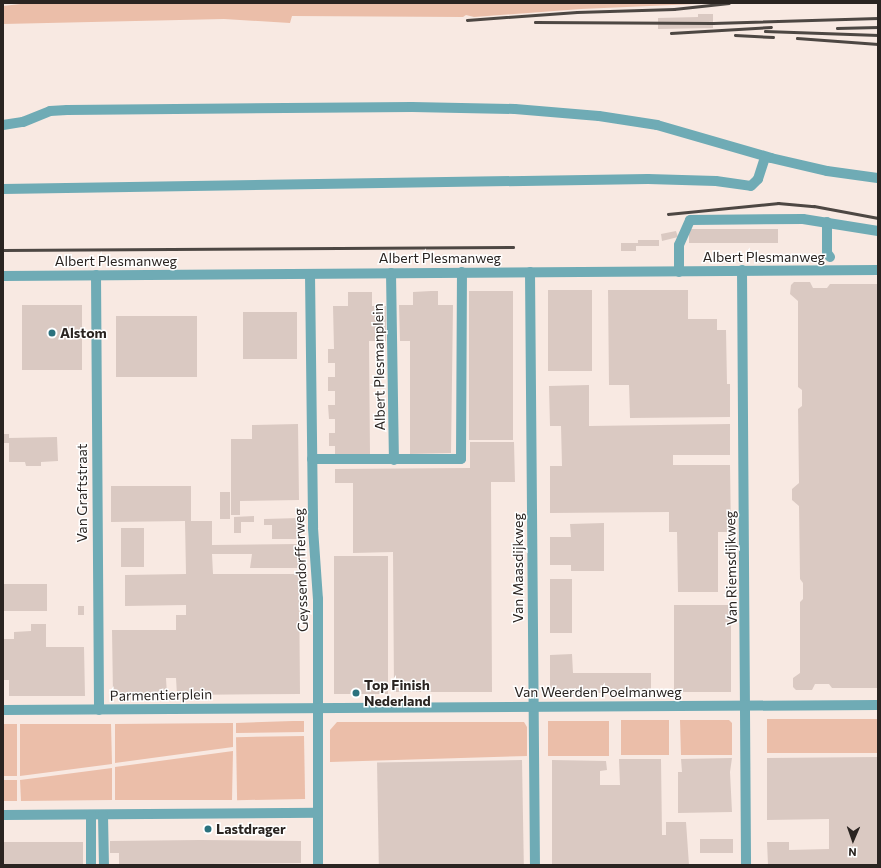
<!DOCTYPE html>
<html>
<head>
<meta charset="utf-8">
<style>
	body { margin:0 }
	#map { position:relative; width:881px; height:868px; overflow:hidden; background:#fef7f3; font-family:Commissioner,sans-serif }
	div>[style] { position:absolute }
	.built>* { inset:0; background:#f8e9e2; transform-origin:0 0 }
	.green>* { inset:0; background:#ebbea9; transform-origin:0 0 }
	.building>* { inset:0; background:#dac9c2; transform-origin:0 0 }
	.minor>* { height:10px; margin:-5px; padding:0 5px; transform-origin:5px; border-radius:5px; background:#6fabb5 }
	.rail>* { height:2.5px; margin:-1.25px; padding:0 1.25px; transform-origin:1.25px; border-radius:1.25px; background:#4d4743 }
	.dots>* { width:11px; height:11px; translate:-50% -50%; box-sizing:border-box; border:2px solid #fff; border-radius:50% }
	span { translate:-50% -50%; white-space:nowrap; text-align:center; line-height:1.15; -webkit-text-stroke:3px #fff; paint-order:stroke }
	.street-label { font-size:14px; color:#2a2421 }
	.poi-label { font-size:14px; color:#2a2421; font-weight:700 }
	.left { translate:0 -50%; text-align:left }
	.frame { position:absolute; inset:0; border:4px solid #2a2421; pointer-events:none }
	.north { position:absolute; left:833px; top:820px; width:40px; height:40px; -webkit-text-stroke:3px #fff; paint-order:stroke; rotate:182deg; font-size:11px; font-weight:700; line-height:16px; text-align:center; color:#2a2421 }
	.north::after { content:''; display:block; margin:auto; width:14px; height:18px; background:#2a2421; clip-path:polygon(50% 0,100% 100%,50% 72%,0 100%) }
</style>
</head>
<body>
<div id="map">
	<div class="built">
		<div style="left:3px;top:3px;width:875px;height:862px"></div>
	</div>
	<div class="green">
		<div style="clip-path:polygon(29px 3px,695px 3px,695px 4px,581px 9px,474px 17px,466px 15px,463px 17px,292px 16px,290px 23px,224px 19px,3px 24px,3px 6px)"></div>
		<div style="left:878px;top:719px;width:34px;height:111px;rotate:90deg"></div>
		<div style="left:669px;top:720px;width:35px;height:48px;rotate:90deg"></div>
		<div style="clip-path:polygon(680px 720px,729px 720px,732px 723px,732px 755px,681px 755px)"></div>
		<div style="clip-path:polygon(293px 721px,304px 721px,304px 732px,236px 733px,236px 723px)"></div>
		<div style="left:548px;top:721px;width:61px;height:35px"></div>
		<div style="clip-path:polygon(337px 722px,524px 722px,527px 727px,527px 756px,330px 762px,330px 730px)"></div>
		<div style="clip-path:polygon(233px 723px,233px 747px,115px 763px,115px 724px)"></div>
		<div style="left:3px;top:724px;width:14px;height:52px"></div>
		<div style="clip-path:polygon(20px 724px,111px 724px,112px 764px,20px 776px)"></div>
		<div style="left:304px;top:736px;width:63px;height:68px;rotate:89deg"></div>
		<div style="clip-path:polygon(233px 751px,232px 800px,115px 800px,115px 767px)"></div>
		<div style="clip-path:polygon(112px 768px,112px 800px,21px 801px,20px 780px)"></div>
		<div style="left:3px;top:780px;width:14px;height:21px"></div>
	</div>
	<div class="building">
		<div style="clip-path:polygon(698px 14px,713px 14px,713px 28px,658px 29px,658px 18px,698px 17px)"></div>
		<div style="left:778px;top:229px;width:14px;height:89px;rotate:90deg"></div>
		<div style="clip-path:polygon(676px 231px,678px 237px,662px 241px,661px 234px)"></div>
		<div style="clip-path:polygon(638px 240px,659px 240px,659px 246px,636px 246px,636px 251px,621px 251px,621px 243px,638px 243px)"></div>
		<div style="clip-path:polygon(794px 282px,810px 282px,813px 288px,827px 288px,830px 284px,878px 284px,878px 688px,832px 688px,829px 684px,815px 684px,812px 690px,796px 690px,793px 687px,793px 678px,800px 673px,800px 602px,803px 599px,803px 583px,800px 579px,799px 506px,792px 500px,792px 489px,799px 483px,798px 409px,802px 406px,802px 390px,798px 387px,798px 301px,790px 294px,791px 285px)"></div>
		<div style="left:592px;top:290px;width:81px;height:44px;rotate:90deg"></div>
		<div style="clip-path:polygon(608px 290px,688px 290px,688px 319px,717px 319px,717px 330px,726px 330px,727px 384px,730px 384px,730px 417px,630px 418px,629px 385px,609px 385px)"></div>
		<div style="clip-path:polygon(431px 291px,438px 291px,438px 305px,453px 305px,451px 453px,410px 454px,410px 341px,400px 341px,399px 305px,413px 305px,413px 292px)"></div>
		<div style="left:469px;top:291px;width:44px;height:149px"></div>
		<div style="clip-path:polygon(348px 292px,372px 292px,372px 306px,386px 306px,386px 341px,369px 341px,370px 454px,335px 454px,335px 446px,329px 446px,329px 433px,335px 433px,335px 419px,329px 419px,328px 405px,335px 405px,335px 391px,328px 391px,328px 377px,335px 377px,335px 363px,328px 363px,328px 349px,334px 349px,333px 306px,348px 306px)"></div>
		<div style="left:22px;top:305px;width:60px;height:65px"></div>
		<div style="left:243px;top:312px;width:54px;height:47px"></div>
		<div style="left:197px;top:316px;width:61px;height:81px;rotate:90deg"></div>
		<div style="clip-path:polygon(589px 385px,589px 426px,730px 424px,730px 455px,673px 455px,673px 465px,730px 465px,731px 532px,718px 532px,718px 592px,678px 592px,677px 532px,669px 532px,669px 512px,550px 513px,550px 466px,562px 466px,561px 426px,550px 426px,549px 386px)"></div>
		<div style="clip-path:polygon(298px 424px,299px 500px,240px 501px,240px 515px,231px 515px,231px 439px,252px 439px,252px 425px)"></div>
		<div style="clip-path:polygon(3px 434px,9px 434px,9px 438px,57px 437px,58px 461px,41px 462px,41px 466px,26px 466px,25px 462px,9px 462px,9px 443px,3px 443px)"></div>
		<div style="clip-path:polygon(470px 442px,514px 442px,515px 482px,491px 482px,492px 692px,394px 692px,393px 552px,353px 553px,353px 483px,335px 483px,335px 469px,470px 468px)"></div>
		<div style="clip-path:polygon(111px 486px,191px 486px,191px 521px,212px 521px,212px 545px,299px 544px,300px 568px,250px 568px,252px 554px,212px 554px,213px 574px,299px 574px,300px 694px,177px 695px,176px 678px,166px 678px,167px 695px,113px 696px,112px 630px,176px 630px,176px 615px,186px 615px,186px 605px,125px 606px,125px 575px,186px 574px,185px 521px,111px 522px)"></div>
		<div style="left:220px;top:492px;width:10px;height:27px"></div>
		<div style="clip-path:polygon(254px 516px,254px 522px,241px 522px,241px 533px,234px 533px,234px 517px)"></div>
		<div style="clip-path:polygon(299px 518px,299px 539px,272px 539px,272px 525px,264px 525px,264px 519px)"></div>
		<div style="clip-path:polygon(604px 523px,604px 571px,571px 571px,571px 565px,550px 565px,550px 537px,571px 537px,570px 524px)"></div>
		<div style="left:121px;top:528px;width:23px;height:39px"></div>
		<div style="left:388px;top:556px;width:138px;height:54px;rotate:90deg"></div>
		<div style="left:550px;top:579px;width:22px;height:54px"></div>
		<div style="left:47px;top:584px;width:27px;height:44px;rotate:90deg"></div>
		<div style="left:674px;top:605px;width:57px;height:87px"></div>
		<div style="left:78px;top:606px;width:6px;height:9px"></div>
		<div style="clip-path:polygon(31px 624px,46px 624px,46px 647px,84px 647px,85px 696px,9px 696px,9px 680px,3px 680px,3px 639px,14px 639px,14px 632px,31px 631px)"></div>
		<div style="clip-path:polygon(572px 654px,573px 673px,651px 673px,651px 692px,550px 694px,550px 655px)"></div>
		<div style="clip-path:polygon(878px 757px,878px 865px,768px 865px,767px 842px,789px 842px,789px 850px,829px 849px,829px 819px,767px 820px,767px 758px)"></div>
		<div style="clip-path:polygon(732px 758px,730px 772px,732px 812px,678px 813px,678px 772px,682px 772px,681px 759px)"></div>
		<div style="clip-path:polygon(619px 759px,661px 759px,662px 835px,666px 835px,666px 822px,686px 822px,689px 865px,552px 865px,552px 760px,606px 761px,607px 770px,600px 771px,600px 785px,620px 785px)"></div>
		<div style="left:522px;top:760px;width:105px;height:145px;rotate:89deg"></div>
		<div style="left:700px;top:839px;width:33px;height:14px"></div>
		<div style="clip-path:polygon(200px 840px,301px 841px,301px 863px,119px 865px,119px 853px,110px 853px,110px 841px)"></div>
		<div style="left:83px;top:842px;width:23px;height:80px;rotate:90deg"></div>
	</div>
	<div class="minor">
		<div style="left:3px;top:125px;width:20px;rotate:-9deg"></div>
		<div style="left:23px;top:122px;width:29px;rotate:-22deg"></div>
		<div style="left:50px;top:111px;width:17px;rotate:-3deg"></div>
		<div style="left:67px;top:110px;width:345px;rotate:-0.5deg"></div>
		<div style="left:412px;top:107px;width:103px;rotate:1.1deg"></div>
		<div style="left:515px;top:109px;width:84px;rotate:4.8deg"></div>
		<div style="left:599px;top:116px;width:59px;rotate:8.8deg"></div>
		<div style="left:657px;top:125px;width:119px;rotate:16.1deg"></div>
		<div style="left:771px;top:158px;width:57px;rotate:13.1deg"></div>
		<div style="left:827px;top:171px;width:51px;rotate:7.8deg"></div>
		<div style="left:3px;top:189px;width:645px;rotate:-0.89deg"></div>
		<div style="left:648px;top:179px;width:68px;rotate:1.7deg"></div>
		<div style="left:716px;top:181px;width:35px;rotate:8deg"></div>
		<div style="left:751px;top:186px;width:10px;rotate:-45deg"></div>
		<div style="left:758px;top:179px;width:23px;rotate:-72deg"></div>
		<div style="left:827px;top:222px;width:31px;rotate:90deg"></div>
		<div style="left:827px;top:253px;width:5px;rotate:53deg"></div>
		<div style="left:742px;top:270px;width:595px;rotate:89.61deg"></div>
		<div style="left:530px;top:272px;width:593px;rotate:89.52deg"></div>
		<div style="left:679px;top:272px;width:27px;rotate:-90deg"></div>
		<div style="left:679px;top:245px;width:27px;rotate:-66deg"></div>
		<div style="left:690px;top:220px;width:113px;rotate:-0.5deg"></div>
		<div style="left:803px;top:219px;width:76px;rotate:9.1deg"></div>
		<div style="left:391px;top:273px;width:187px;rotate:89.1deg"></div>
		<div style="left:310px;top:274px;width:254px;rotate:89.3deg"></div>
		<div style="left:313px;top:528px;width:71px;rotate:86deg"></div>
		<div style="left:318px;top:599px;width:266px;rotate:90deg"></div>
		<div style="left:96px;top:275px;width:435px;rotate:89.6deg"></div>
		<div style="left:3px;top:276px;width:875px;rotate:-0.39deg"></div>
		<div style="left:312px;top:459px;width:149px"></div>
		<div style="left:461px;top:459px;width:187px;rotate:-89.7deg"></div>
		<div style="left:3px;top:710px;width:875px;rotate:-0.33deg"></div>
		<div style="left:3px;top:815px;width:315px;rotate:-0.4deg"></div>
		<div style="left:91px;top:815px;width:50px;rotate:90deg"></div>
		<div style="left:103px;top:815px;width:50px;rotate:88.9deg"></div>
	</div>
	<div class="rail">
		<div style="left:467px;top:20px;width:110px;rotate:-4.2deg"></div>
		<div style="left:577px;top:12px;width:97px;rotate:-1.8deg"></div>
		<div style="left:674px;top:9px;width:55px;rotate:-6.2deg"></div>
		<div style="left:535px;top:22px;width:178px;rotate:0.3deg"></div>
		<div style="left:713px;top:23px;width:165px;rotate:-1.7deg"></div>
		<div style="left:837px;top:28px;width:41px;rotate:-1.4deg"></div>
		<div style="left:765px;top:31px;width:113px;rotate:2deg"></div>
		<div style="left:671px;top:33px;width:100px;rotate:-3.4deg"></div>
		<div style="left:735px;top:35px;width:38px;rotate:3deg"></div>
		<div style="left:797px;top:38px;width:81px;rotate:4.2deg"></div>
		<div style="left:668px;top:214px;width:111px;rotate:-5.7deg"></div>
		<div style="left:778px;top:203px;width:36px;rotate:5deg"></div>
		<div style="left:814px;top:206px;width:65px;rotate:10.6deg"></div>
		<div style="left:3px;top:250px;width:510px;rotate:-0.34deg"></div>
	</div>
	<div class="dots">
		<div style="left:52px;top:333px;background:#2b727e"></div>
		<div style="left:356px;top:693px;background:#2b727e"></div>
		<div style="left:208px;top:829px;background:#2b727e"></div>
	</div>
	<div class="street-label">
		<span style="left:764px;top:257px">Albert Plesmanweg</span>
		<span style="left:440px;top:258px">Albert Plesmanweg</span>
		<span style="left:116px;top:261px">Albert Plesmanweg</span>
		<span style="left:379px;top:367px;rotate:-91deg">Albert Plesmanplein</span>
		<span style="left:82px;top:493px;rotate:-90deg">Van Graftstraat</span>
		<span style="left:518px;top:568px;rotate:-90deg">Van Maasdijkweg</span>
		<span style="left:731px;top:568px;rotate:-91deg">Van Riemsdijkweg</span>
		<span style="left:301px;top:570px;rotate:-92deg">Geyssendorfferweg</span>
		<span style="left:598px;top:692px">Van Weerden Poelmanweg</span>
		<span style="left:161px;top:695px;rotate:-1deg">Parmentierplein</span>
	</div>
	<div class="poi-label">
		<span class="left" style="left:60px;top:333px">Alstom</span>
		<span class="left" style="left:364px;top:693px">Top Finish<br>Nederland</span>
		<span class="left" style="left:216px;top:829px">Lastdrager</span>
	</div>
	<div class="frame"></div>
	<div class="north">N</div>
</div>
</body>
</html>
